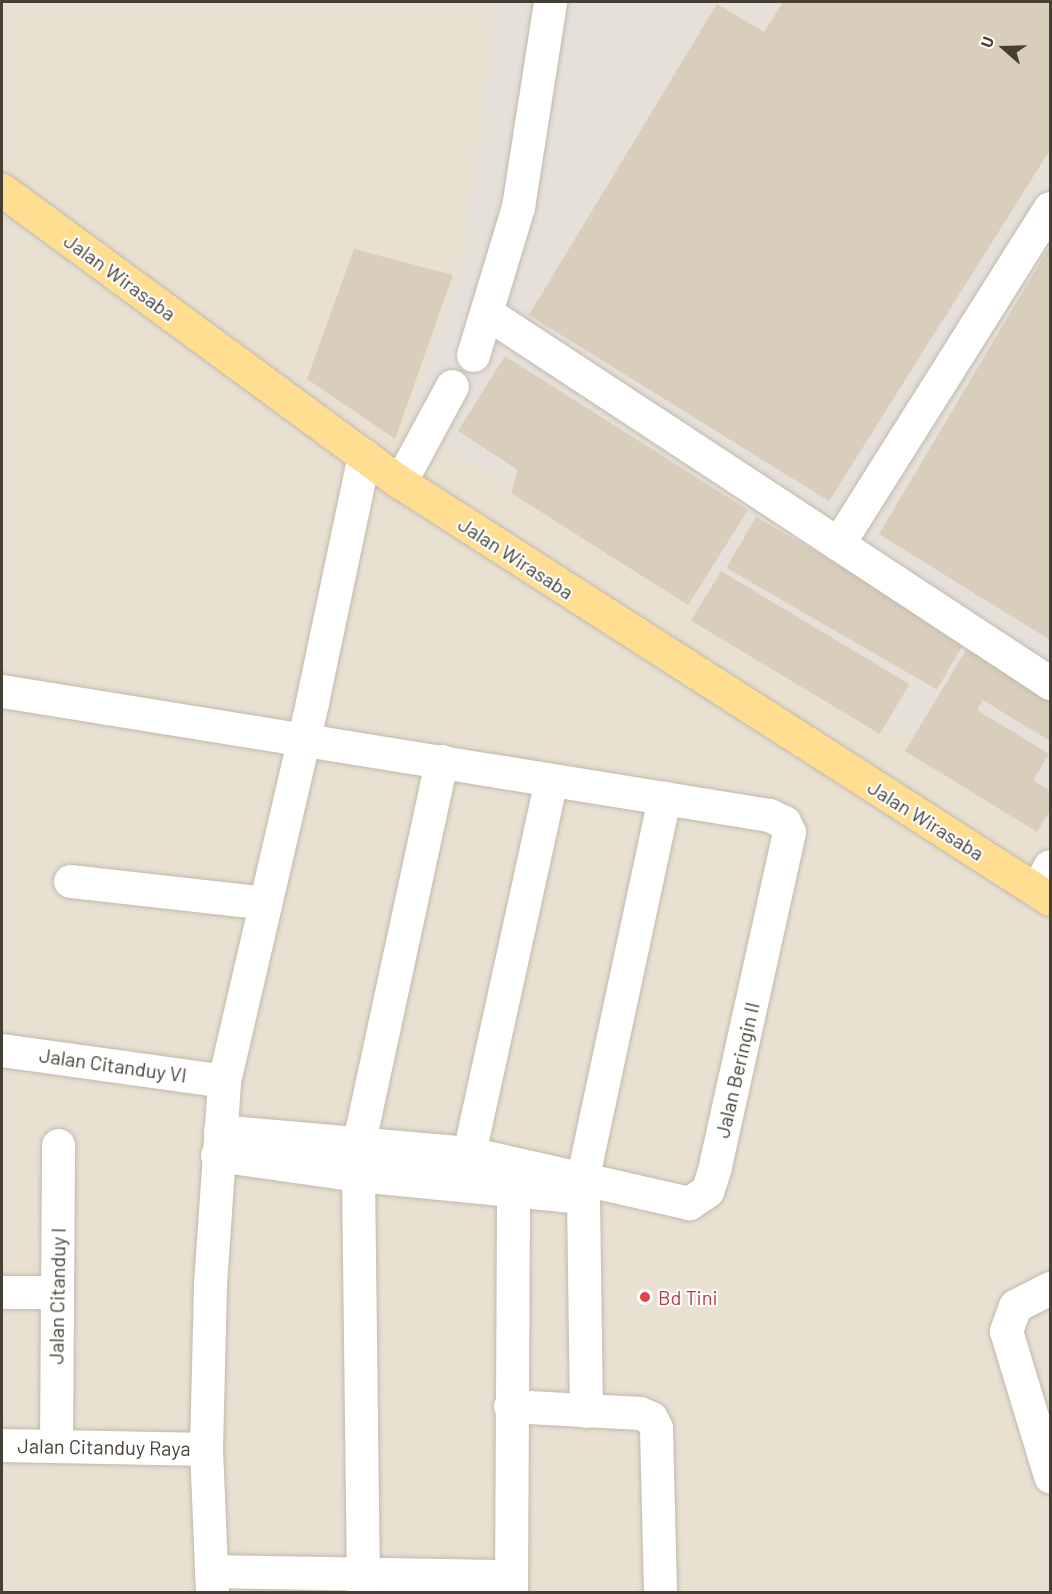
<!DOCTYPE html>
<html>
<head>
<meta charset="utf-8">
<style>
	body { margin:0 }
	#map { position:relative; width:1052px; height:1594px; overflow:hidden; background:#f3efe5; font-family:Barlow,sans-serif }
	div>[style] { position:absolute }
	.residential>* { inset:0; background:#e8e1d2; transform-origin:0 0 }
	.industrial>* { inset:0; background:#e5e0da }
	.building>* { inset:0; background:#d9cdbc; transform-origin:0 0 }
	.roads { filter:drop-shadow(0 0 2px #c2b9aa) drop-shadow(0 0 2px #c2b9aa) }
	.minor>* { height:33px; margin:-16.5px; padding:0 16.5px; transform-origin:16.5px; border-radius:16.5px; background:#fff }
	.major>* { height:33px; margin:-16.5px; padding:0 16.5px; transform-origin:16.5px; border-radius:16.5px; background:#ffde92 }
	.dots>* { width:16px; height:16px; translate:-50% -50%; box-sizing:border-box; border:3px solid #fff; border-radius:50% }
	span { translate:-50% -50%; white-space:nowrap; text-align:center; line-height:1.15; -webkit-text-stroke:4.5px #fff; paint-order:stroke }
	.street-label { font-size:20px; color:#463f34 }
	.health-label { font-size:20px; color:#be3a42 }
	.left { translate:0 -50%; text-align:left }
	.frame { position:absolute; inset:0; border:3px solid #463f34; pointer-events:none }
	.north { position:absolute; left:974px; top:18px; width:60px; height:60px; -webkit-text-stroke:4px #fff; paint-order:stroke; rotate:290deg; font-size:16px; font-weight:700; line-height:24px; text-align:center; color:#463f34 }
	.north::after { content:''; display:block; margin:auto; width:21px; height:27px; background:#463f34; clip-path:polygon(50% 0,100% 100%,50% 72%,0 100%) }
</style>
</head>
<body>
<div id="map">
	<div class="residential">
		<div style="left:2px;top:2px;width:1048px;height:1590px"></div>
	</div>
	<div class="industrial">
		<div style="clip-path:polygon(497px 2px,1050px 2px,1050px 825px,408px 421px,461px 268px)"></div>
	</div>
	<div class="building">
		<div style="clip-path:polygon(783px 2px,1050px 2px,1050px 150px,829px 501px,529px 315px,717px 4px,764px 32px)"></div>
		<div style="clip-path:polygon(1050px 246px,1050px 640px,879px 534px)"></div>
		<div style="clip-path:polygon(354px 249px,453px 275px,395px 439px,307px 379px)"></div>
		<div style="clip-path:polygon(505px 356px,748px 510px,688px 605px,511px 493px,518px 470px,458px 431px)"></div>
		<div style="left:756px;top:517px;width:243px;height:59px;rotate:30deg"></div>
		<div style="left:721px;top:571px;width:220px;height:58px;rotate:31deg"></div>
		<div style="clip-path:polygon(968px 647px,1050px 698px,1050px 741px,983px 700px,977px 710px,1049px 754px,1033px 780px,1050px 791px,1050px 811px,1037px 832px,905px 751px)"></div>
	</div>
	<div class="roads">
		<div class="minor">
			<div style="left:487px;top:313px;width:674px;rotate:33.31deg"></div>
			<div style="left:473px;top:355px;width:155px;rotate:-73.1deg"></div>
			<div style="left:518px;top:207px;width:207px;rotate:-81.1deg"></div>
			<div style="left:400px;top:482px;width:109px;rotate:-61.6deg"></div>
			<div style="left:838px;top:544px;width:397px;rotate:-57.8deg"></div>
			<div style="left:2px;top:691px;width:777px;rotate:9.18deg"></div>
			<div style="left:769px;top:815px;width:17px;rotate:25deg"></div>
			<div style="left:784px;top:822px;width:11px;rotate:63deg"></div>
			<div style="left:789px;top:832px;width:343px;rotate:102.5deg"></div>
			<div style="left:715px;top:1167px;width:25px;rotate:108deg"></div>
			<div style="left:707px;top:1191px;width:22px;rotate:146deg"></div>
			<div style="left:689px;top:1203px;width:226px;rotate:-167.2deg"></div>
			<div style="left:469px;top:1153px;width:250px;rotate:-175deg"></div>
			<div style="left:70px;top:881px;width:196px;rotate:6.4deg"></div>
			<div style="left:1037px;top:890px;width:27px;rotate:-62deg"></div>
			<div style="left:2px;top:1050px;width:224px;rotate:7.9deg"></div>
			<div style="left:358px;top:1146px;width:394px;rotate:-77.8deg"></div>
			<div style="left:469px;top:1153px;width:381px;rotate:-77.6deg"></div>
			<div style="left:217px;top:1155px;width:142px;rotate:8.1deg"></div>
			<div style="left:358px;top:1175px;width:226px;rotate:5.6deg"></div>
			<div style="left:583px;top:1197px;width:214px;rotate:89.2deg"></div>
			<div style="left:358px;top:1175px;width:417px;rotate:89.3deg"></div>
			<div style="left:583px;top:1176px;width:387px;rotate:-77.9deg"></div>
			<div style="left:1050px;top:1288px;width:39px;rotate:153deg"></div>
			<div style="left:1015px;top:1306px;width:27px;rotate:110deg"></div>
			<div style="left:1006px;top:1331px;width:152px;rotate:73.1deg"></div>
			<div style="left:2px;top:1292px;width:55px"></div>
			<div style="left:510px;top:1406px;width:130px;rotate:3.1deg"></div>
			<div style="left:640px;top:1413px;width:12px;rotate:24deg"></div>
			<div style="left:651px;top:1418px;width:11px;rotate:63deg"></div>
			<div style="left:656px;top:1428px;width:164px;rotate:88.6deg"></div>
			<div style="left:2px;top:1445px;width:204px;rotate:1.1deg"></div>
			<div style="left:56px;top:1446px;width:301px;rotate:-89.6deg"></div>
			<div style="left:211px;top:1571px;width:300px;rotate:1deg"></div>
			<div style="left:212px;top:1592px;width:143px;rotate:-92.4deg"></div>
			<div style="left:206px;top:1449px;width:166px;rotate:-88.6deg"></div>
			<div style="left:210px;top:1283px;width:202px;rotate:-86deg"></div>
			<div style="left:224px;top:1081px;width:389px;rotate:-76.9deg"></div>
			<div style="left:312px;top:702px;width:252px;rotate:-78.1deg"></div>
			<div style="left:511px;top:1592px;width:403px;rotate:-89.7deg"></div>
		</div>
		<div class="major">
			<div style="left:2px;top:190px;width:494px;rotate:36.3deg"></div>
			<div style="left:400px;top:482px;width:772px;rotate:32.68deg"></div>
		</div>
	</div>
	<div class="dots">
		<div style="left:645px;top:1297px;background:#e0444e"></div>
	</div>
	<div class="street-label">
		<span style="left:120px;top:277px;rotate:36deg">Jalan Wirasaba</span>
		<span style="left:516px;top:558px;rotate:33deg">Jalan Wirasaba</span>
		<span style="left:926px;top:820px;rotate:32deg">Jalan Wirasaba</span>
		<span style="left:113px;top:1065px;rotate:8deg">Jalan Citanduy VI</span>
		<span style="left:737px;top:1070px;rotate:-77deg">Jalan Beringin II</span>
		<span style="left:57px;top:1296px;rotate:-89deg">Jalan Citanduy I</span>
		<span style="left:104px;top:1447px;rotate:1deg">Jalan Citanduy Raya</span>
	</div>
	<div class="health-label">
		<span class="left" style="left:658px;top:1297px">Bd Tini</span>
	</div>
	<div class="frame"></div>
	<div class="north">U</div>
</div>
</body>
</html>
